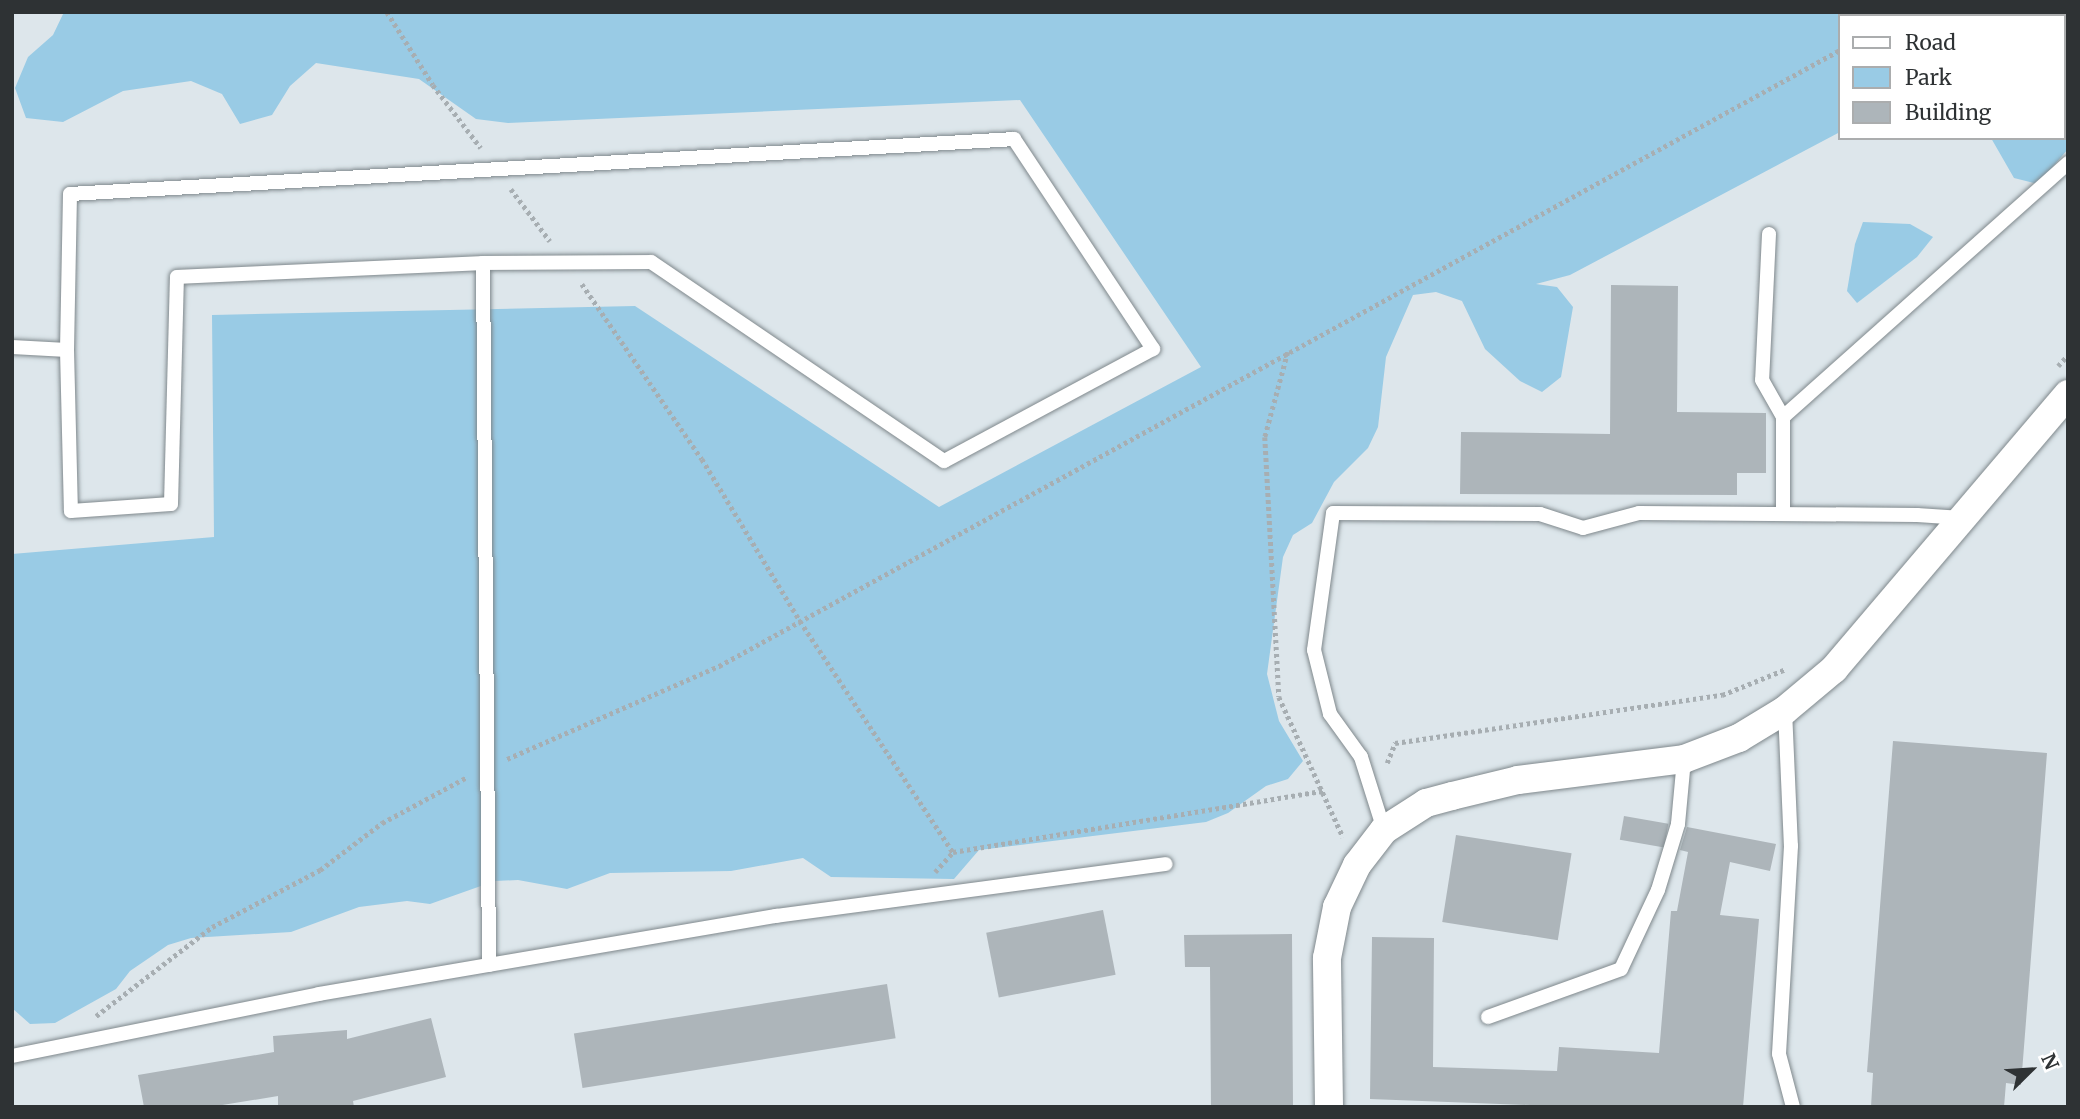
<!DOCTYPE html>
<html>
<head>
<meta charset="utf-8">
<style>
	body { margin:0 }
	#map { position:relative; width:2080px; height:1119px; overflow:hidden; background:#dde6eb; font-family:Merriweather,serif }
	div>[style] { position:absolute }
	.green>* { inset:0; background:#99cbe5 }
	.building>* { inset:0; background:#adb5ba; transform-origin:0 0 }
	.path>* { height:4.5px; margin-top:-2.25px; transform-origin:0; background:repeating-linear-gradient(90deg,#a7aeb2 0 3.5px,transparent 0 7px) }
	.roads { filter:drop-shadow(0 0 2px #7f888c) drop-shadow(0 0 2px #7f888c) }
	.service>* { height:14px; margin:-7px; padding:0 7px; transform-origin:7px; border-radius:7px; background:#fff }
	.minor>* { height:28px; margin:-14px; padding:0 14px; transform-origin:14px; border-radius:14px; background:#fff }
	span { translate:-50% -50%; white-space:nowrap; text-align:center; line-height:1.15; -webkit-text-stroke:5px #fff; paint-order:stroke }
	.frame { position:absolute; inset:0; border:14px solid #2e3234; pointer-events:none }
	.legend { position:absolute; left:1838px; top:14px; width:228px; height:126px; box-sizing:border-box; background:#fff; border:2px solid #abadae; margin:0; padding:9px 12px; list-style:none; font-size:21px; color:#2e3234 }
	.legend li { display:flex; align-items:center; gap:14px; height:35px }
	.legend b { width:35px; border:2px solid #abadae }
	.north { position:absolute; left:1996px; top:1035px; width:70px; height:70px; -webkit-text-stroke:5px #fff; paint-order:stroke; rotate:66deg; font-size:19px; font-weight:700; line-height:28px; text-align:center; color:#2e3234 }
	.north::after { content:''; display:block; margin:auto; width:24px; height:32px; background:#2e3234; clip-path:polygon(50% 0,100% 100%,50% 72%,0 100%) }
</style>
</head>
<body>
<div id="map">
	<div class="green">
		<div style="clip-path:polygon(64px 12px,2066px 12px,2059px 16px,1840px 16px,1840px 132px,1570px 275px,1536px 284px,1557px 287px,1573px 307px,1561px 377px,1542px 392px,1520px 381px,1485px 349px,1462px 301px,1436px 292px,1413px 295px,1386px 357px,1378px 427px,1368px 448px,1334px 482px,1312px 523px,1293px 535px,1283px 557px,1267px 674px,1279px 721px,1303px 761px,1288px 779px,1266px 786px,1228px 813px,1206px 822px,979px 850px,954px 879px,831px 877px,803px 858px,731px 871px,610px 873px,567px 889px,518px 880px,495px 881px,430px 904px,407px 901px,359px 907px,291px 932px,191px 938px,168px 945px,130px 971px,116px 989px,55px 1023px,30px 1024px,12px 1008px,12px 554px,214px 537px,212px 315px,635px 306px,939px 507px,1201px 367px,1020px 100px,508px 123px,476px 119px,419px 79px,316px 63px,290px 86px,272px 115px,240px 124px,222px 94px,191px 81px,123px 91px,63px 122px,26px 118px,15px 88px,28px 57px,53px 35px)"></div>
		<div style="clip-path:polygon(2068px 34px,2068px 149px,2038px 184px,2014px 178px,1991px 138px,2064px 138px,2064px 35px)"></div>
		<div style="clip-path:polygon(1863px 222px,1910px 224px,1933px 237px,1917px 257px,1857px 303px,1847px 291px,1855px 244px)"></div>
	</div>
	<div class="building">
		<div style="clip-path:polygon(1611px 285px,1678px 286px,1677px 412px,1766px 413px,1766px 473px,1737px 473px,1737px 495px,1460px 494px,1461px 432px,1610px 434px)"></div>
		<div style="clip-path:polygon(1893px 741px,2047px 753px,2021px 1085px,2006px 1083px,2004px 1107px,1871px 1107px,1873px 1073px,1867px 1072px)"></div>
		<div style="left:1624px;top:816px;width:45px;height:24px;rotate:10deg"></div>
		<div style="clip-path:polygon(1687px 827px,1776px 844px,1770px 871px,1730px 862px,1720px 915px,1759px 919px,1743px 1107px,1580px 1107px,1370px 1099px,1372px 937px,1434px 938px,1433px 1067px,1557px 1071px,1559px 1047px,1659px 1053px,1671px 911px,1677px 911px,1688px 852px,1680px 850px)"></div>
		<div style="left:1456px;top:835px;width:117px;height:88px;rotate:9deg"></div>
		<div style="left:1103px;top:910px;width:66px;height:119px;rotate:79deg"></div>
		<div style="clip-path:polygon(1292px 934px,1293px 1107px,1211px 1107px,1210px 967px,1185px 967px,1184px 935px)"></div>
		<div style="left:887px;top:984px;width:55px;height:317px;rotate:81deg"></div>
		<div style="clip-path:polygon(431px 1018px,446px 1077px,353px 1101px,354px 1107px,278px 1107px,278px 1096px,210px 1107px,144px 1107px,138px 1075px,274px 1052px,273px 1036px,347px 1030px,347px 1039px)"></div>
	</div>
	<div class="path">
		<div style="left:387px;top:12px;width:86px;rotate:57.8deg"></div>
		<div style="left:433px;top:85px;width:79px;rotate:52.7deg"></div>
		<div style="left:1902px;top:16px;width:8px;rotate:-30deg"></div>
		<div style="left:511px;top:189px;width:65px;rotate:53.1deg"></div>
		<div style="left:582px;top:284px;width:212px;rotate:55.6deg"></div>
		<div style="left:702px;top:459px;width:189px;rotate:58.8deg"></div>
		<div style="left:800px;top:621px;width:277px;rotate:56.5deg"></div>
		<div style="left:1288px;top:352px;width:88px;rotate:105.1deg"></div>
		<div style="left:1265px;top:437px;width:260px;rotate:86.9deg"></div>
		<div style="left:1279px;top:697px;width:154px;rotate:65.4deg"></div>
		<div style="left:2058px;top:366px;width:15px;rotate:-48deg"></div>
		<div style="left:507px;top:759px;width:232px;rotate:-23.7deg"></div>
		<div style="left:719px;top:666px;width:1279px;rotate:-28.79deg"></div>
		<div style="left:1387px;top:763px;width:22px;rotate:-68deg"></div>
		<div style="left:1395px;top:743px;width:331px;rotate:-8.4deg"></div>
		<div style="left:1722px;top:695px;width:69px;rotate:-22.1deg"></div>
		<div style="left:935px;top:872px;width:27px;rotate:-48deg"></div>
		<div style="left:953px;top:852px;width:375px;rotate:-9.4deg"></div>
		<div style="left:96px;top:1016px;width:146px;rotate:-37.5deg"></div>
		<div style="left:212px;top:927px;width:122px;rotate:-27.8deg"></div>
		<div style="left:320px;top:870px;width:78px;rotate:-37.2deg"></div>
		<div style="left:382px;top:823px;width:97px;rotate:-28.4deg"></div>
	</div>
	<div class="roads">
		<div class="service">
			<div style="left:1769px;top:234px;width:146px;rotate:92.7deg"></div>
			<div style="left:1762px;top:380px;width:43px;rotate:60.4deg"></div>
			<div style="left:12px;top:347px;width:55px;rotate:3.1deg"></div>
			<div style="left:67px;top:350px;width:156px;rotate:-88.9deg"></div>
			<div style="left:70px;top:194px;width:946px;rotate:-3.33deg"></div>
			<div style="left:1014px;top:139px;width:252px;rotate:56.5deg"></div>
			<div style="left:1153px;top:349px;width:237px;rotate:151.8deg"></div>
			<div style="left:944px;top:461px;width:354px;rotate:-145.8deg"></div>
			<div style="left:651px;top:262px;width:168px;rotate:179.7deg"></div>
			<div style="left:483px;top:263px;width:702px;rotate:89.51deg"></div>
			<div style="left:67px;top:350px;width:161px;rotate:88.6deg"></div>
			<div style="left:71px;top:511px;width:100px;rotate:-4deg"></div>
			<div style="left:171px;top:504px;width:227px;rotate:-88.5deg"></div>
			<div style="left:177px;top:277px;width:306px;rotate:-2.6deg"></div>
			<div style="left:1783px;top:514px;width:97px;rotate:-90deg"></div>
			<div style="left:1783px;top:417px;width:382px;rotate:-41.7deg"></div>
			<div style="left:1785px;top:710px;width:136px;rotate:87.5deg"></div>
			<div style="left:1791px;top:846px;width:208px;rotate:93.3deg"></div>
			<div style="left:1779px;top:1054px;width:55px;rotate:75.2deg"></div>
			<div style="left:1384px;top:830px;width:77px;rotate:-107.5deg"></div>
			<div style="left:1361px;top:757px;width:53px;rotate:-125.8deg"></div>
			<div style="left:1330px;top:714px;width:66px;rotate:-104deg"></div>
			<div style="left:1314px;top:650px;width:138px;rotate:-82.1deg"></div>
			<div style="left:1333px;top:513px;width:207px;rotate:0.3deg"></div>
			<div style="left:1540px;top:514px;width:45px;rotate:18deg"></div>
			<div style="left:1583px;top:528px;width:58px;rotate:-15deg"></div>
			<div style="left:1639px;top:513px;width:278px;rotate:0.4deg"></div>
			<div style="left:1917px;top:515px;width:45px;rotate:3.8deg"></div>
			<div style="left:1488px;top:1017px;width:141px;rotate:-19.8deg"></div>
			<div style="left:1621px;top:969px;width:87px;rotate:-64.9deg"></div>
			<div style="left:1658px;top:890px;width:69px;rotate:-73.1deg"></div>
			<div style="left:1678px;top:824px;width:65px;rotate:-84.7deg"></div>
			<div style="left:12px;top:1056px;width:313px;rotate:-11.4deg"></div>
			<div style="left:319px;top:994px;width:464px;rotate:-9.7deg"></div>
			<div style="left:776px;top:916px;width:393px;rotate:-7.6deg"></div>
		</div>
		<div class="minor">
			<div style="left:1329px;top:1107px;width:149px;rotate:-90.8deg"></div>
			<div style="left:1327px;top:958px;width:52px;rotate:-78.9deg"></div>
			<div style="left:1337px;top:907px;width:47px;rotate:-64.5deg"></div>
			<div style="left:1357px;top:865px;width:44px;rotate:-52.4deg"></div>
			<div style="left:1384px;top:830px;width:50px;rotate:-32.7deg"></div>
			<div style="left:1426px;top:803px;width:27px;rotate:-15deg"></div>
			<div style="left:1452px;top:796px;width:68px;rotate:-13.6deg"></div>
			<div style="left:1518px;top:780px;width:167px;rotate:-7.2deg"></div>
			<div style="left:1684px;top:759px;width:59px;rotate:-20.9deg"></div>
			<div style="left:1739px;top:738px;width:54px;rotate:-31.3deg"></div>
			<div style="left:1785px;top:710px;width:64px;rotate:-39.9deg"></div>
			<div style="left:1834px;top:669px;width:361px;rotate:-49.6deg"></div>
		</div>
	</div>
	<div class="frame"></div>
	<ul class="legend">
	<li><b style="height:9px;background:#fff"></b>Road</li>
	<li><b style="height:19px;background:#99cbe5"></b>Park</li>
	<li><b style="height:19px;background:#adb5ba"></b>Building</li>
	</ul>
	<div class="north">N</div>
</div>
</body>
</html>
